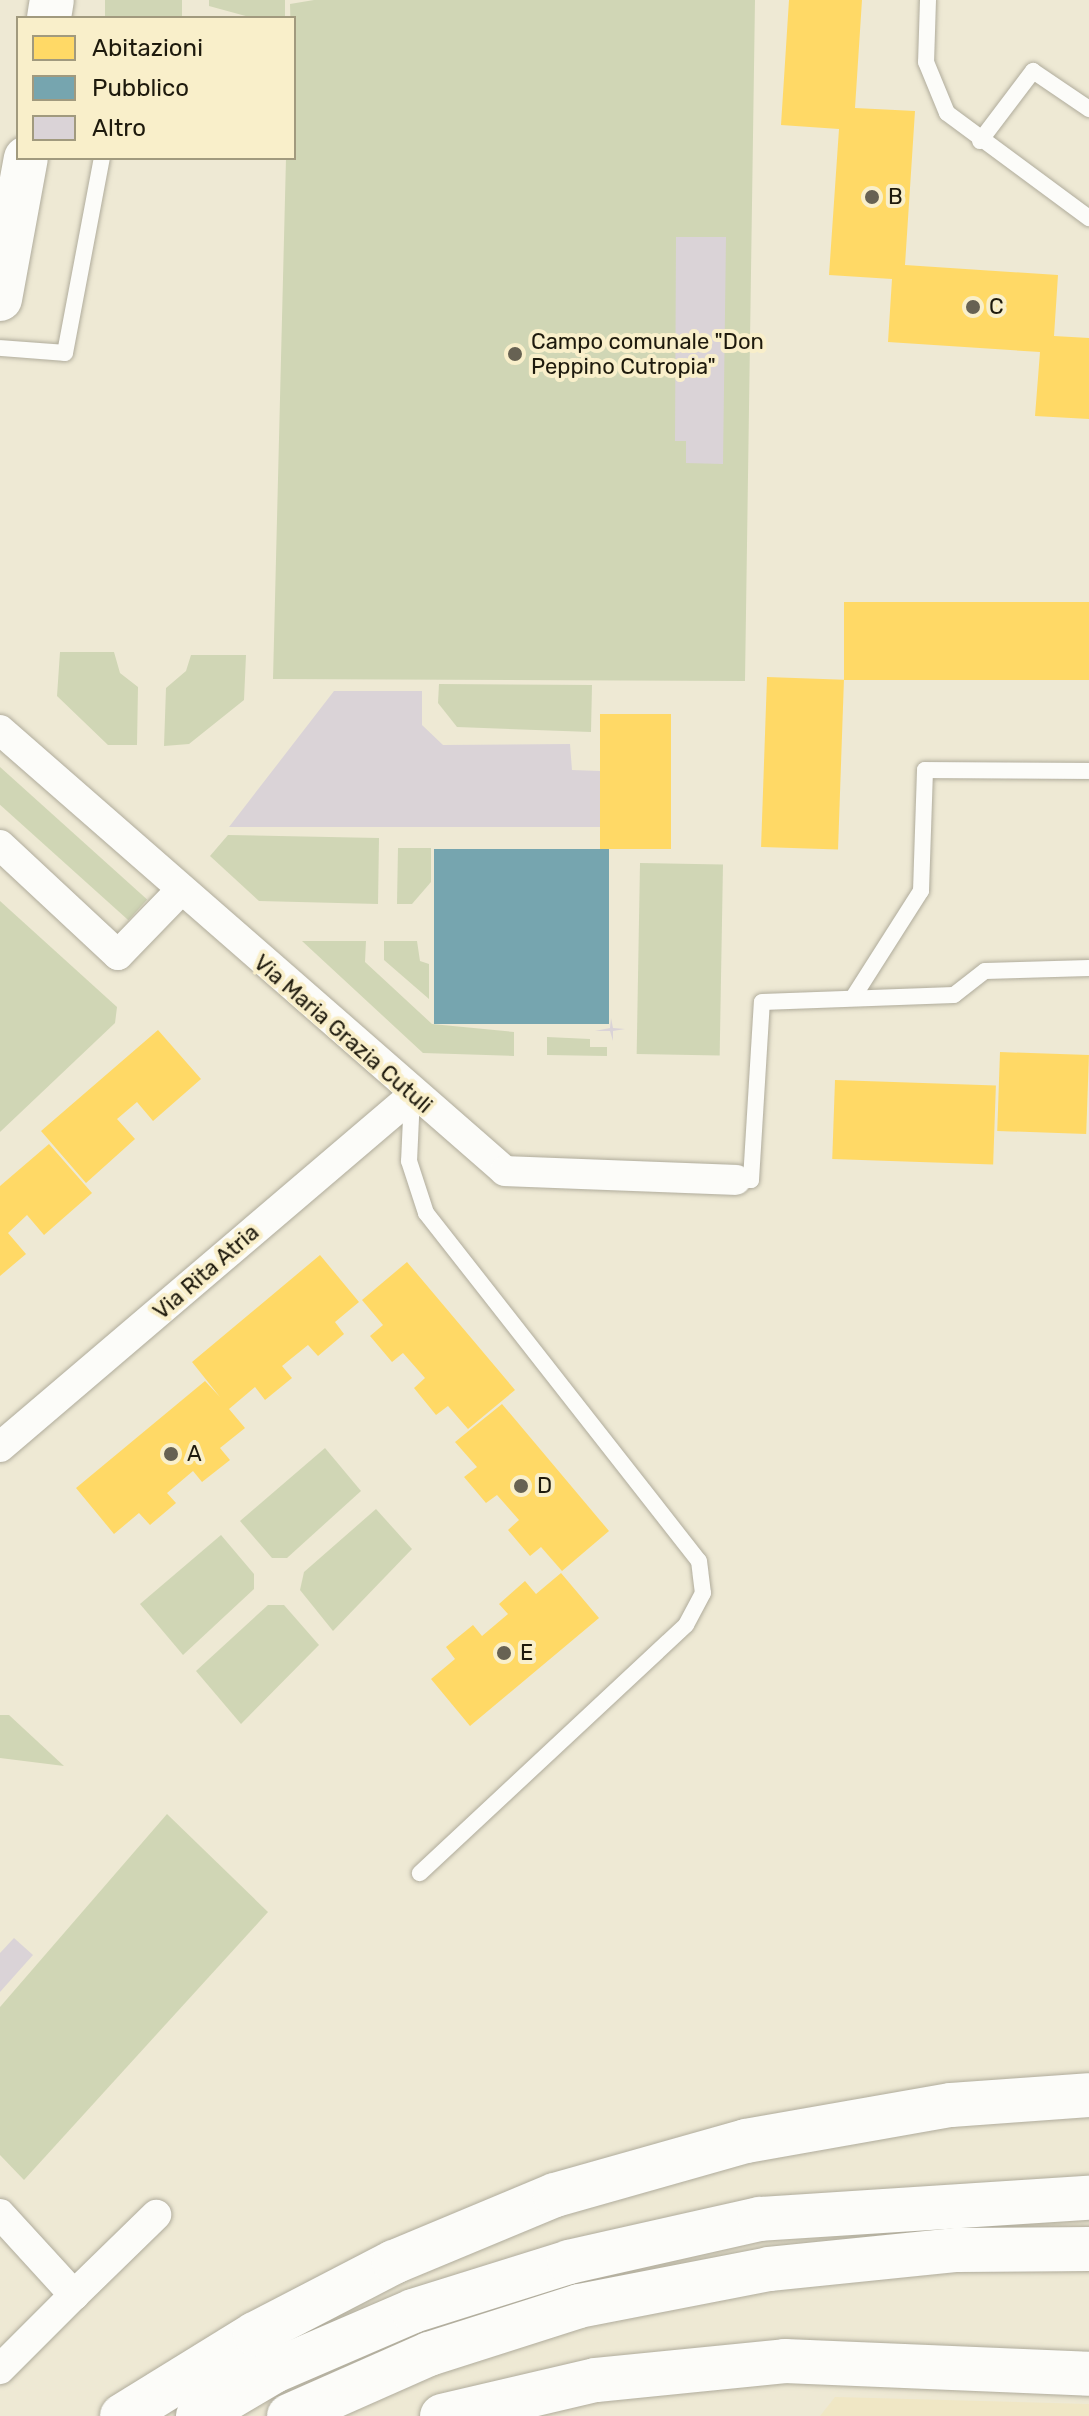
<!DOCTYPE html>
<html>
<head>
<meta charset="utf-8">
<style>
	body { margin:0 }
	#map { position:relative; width:1089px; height:2416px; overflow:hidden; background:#eee9d4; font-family:Rubik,sans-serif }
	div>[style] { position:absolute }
	.built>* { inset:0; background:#f0e7c5 }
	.green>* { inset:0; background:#d0d6b5; transform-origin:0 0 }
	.homes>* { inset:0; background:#ffd966; transform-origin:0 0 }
	.public>* { inset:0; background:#76a5af; transform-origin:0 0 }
	.building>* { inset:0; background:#dad3d7 }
	.roads { filter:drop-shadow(0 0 2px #b0ac9c) drop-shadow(0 0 2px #b0ac9c) }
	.lane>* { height:16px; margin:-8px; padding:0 8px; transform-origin:8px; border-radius:8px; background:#fcfcf9 }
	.street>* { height:30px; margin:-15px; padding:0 15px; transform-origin:15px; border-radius:15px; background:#fcfcf9 }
	.secondary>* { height:44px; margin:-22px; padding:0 22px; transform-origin:22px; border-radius:22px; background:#fcfcf9 }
	.dots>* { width:22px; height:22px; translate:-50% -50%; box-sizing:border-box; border:4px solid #f9efca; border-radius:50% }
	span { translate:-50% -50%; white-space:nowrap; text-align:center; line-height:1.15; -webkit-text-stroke:8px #f9efca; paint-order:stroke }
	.poi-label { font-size:22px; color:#1e1a0d }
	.left { translate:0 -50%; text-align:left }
	.street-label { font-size:22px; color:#1e1a0d }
	.legend { position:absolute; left:16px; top:16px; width:280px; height:144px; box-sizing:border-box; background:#f9efca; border:2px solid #a19a7e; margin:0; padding:10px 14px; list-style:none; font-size:24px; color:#1e1a0d }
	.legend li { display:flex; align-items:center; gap:16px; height:40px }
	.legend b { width:40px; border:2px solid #a19a7e }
</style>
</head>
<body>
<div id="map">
	<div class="built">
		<div style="clip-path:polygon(835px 2397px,1089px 2404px,1089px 2416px,820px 2416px)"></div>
	</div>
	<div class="green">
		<div style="left:105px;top:0;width:77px;height:18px"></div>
		<div style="clip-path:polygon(209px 0,285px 0,285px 18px,253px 18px,209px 6px)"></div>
		<div style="clip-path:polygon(314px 0,755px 0,745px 681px,273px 679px,286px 158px,294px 158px,290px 4px)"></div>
		<div style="clip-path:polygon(60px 652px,114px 652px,120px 673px,138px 687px,137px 745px,108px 745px,57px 696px)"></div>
		<div style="clip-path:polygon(191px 655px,246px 655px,244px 700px,189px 744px,164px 746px,166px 688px,186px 671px)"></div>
		<div style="clip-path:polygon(439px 684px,592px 685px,591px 732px,457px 727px,438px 703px)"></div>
		<div style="left:0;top:767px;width:198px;height:28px;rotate:42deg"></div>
		<div style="clip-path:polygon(228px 835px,379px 838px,378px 904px,259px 901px,210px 856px)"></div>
		<div style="clip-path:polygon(398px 848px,431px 848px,431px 882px,412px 904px,397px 904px)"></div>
		<div style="left:640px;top:863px;width:83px;height:191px;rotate:1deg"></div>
		<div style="clip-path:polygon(0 901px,117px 1007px,115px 1023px,0 1132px)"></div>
		<div style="clip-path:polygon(302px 941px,366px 941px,365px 962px,432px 1024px,514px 1032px,514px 1056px,423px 1053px)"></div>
		<div style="clip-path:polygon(384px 941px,417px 941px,420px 961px,429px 964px,429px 999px,384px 960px)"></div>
		<div style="clip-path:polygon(547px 1037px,590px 1039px,590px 1047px,607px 1047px,607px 1056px,547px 1055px)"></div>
		<div style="clip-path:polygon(325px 1448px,361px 1491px,287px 1558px,272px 1558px,240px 1521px)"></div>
		<div style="clip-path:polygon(376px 1509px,412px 1549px,333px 1631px,300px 1590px,304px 1572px)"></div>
		<div style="clip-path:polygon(221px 1535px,254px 1574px,254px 1589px,183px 1655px,140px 1604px)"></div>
		<div style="clip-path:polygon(268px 1605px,284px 1605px,319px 1645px,241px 1724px,196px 1671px)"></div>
		<div style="clip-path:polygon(0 1715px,9px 1715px,64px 1766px,0 1758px)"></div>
		<div style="clip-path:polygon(167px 1814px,268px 1912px,24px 2180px,0 2155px,0 2007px)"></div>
	</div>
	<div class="homes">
		<div style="clip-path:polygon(789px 0,862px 0,855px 108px,915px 111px,905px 265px,1058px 275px,1054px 336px,1089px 338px,1089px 419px,1035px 416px,1040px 352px,888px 342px,892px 279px,829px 275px,839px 129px,781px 125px)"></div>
		<div style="left:844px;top:602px;width:245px;height:78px"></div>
		<div style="left:767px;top:677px;width:77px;height:170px;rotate:2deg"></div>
		<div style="left:600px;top:714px;width:71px;height:135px"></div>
		<div style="clip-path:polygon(158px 1030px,201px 1079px,153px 1121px,137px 1102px,117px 1119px,135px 1139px,86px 1183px,41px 1131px)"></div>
		<div style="left:1000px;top:1052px;width:89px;height:79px;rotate:2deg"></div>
		<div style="left:835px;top:1080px;width:161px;height:79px;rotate:2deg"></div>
		<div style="clip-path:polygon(49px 1144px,92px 1193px,44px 1235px,27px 1215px,8px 1233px,26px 1254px,0 1276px,0 1186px)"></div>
		<div style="clip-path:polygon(320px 1255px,359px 1302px,335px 1322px,344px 1334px,318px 1356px,308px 1345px,282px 1366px,292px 1378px,265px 1400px,255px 1387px,229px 1409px,245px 1428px,220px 1448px,230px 1460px,202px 1482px,193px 1471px,167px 1493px,176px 1503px,150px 1525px,139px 1513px,114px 1534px,76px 1488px,205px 1381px,220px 1397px,192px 1362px)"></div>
		<div style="clip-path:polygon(407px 1262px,515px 1390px,468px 1429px,448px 1406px,436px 1415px,414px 1388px,425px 1378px,403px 1353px,392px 1362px,370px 1336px,383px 1325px,362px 1300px)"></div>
		<div style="clip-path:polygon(502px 1404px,609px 1531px,562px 1571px,541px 1547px,530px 1556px,508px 1530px,519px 1520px,497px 1495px,486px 1503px,464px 1477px,477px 1467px,455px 1442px)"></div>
		<div style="clip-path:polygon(561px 1573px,599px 1618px,470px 1726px,431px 1679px,455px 1659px,446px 1647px,473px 1625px,482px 1636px,508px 1614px,499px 1604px,525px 1581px,536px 1594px)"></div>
	</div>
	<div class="public">
		<div style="left:434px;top:849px;width:175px;height:175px"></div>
	</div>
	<div class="building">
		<div style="clip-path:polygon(676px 237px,726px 237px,723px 464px,686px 463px,686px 441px,675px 441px)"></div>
		<div style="clip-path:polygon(334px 691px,422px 691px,422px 725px,443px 745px,570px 744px,572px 770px,600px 771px,600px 827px,229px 827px)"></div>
		<div style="clip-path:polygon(611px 1018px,613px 1028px,625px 1029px,613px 1031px,613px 1041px,610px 1031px,595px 1031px,610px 1028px)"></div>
		<div style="clip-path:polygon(14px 1938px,33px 1955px,0 1992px,0 1953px)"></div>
	</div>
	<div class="roads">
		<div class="lane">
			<div style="left:928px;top:0;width:62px;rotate:91.8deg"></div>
			<div style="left:926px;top:62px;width:55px;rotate:67.6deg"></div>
			<div style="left:947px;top:113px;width:177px;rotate:36.5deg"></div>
			<div style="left:980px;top:141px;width:88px;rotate:-52.9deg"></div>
			<div style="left:1033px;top:71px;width:68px;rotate:34.2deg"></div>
			<div style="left:0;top:348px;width:65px;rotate:4.4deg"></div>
			<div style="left:65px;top:353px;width:198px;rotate:-79.3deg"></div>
			<div style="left:854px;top:996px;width:125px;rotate:-57.5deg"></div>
			<div style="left:921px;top:891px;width:121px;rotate:-88.1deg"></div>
			<div style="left:925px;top:770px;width:164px;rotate:0.3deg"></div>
			<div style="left:412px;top:1096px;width:65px;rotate:92.6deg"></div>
			<div style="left:409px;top:1161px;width:55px;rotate:71.9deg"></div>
			<div style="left:426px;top:1213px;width:442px;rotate:51.9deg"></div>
			<div style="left:699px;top:1561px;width:32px;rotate:83deg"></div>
			<div style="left:703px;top:1593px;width:36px;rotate:118deg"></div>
			<div style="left:686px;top:1625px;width:364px;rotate:137deg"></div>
			<div style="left:736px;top:1180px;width:15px"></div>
			<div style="left:751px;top:1180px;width:178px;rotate:-86.5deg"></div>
			<div style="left:762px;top:1002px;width:192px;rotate:-2.1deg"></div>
			<div style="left:954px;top:995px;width:39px;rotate:-38deg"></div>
			<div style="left:985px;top:971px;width:104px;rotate:-1.7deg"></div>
		</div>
		<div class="street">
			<div style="left:0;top:730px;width:670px;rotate:41.13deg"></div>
			<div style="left:505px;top:1171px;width:231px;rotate:2.2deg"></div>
			<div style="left:0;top:845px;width:161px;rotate:43deg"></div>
			<div style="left:118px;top:955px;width:91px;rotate:-45.9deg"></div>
			<div style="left:0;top:1447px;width:541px;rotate:-40.43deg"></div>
			<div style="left:0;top:2214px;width:110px;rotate:47.6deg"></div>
			<div style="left:74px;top:2295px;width:105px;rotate:135deg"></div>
			<div style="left:74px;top:2295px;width:115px;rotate:-44.3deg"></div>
		</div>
		<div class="secondary">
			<div style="left:49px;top:18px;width:18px;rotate:-81deg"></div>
			<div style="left:0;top:299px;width:143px;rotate:-79.6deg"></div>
			<div style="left:122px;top:2416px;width:156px;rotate:-31.7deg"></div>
			<div style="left:255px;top:2334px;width:157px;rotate:-27.4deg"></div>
			<div style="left:394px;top:2262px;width:174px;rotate:-22.6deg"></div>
			<div style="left:555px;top:2195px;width:198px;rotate:-15.8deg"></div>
			<div style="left:746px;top:2141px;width:208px;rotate:-10deg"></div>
			<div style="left:951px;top:2105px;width:138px;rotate:-4.1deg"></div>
			<div style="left:198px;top:2416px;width:88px;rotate:-30.6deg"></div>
			<div style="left:274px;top:2371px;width:151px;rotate:-23.3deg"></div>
			<div style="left:413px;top:2311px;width:164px;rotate:-17.4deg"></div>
			<div style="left:569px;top:2262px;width:196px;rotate:-12.7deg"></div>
			<div style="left:760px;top:2219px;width:330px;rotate:-3.7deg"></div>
			<div style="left:289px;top:2416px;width:153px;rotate:-23.9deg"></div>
			<div style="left:429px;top:2354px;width:157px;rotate:-17.7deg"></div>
			<div style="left:579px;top:2306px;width:194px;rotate:-11deg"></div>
			<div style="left:769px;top:2269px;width:189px;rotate:-5.8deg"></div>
			<div style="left:957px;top:2250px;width:132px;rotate:-0.4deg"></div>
			<div style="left:442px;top:2416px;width:158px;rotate:-13.2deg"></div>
			<div style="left:596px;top:2380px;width:190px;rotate:-5.7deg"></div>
			<div style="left:785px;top:2361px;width:304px;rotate:2.4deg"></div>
		</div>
	</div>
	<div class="dots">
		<div style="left:872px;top:197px;background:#676253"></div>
		<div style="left:973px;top:307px;background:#676253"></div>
		<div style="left:515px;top:354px;background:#676253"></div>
		<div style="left:171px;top:1454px;background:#676253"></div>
		<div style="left:521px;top:1486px;background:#676253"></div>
		<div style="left:504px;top:1653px;background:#676253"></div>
	</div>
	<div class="poi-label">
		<span class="left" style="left:888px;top:197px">B</span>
		<span class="left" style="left:989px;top:307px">C</span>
		<span class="left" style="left:531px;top:354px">Campo comunale "Don<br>Peppino Cutropia"</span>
		<span class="left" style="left:187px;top:1454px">A</span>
		<span class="left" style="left:537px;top:1486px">D</span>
		<span class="left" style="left:520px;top:1653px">E</span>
	</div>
	<div class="street-label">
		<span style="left:343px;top:1034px;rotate:41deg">Via Maria Grazia Cutuli</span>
		<span style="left:206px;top:1272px;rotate:-41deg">Via Rita Atria</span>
	</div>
	<ul class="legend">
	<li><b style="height:22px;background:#ffd966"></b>Abitazioni</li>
	<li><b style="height:22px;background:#76a5af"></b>Pubblico</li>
	<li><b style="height:22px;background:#dad3d7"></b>Altro</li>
	</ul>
</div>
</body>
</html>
